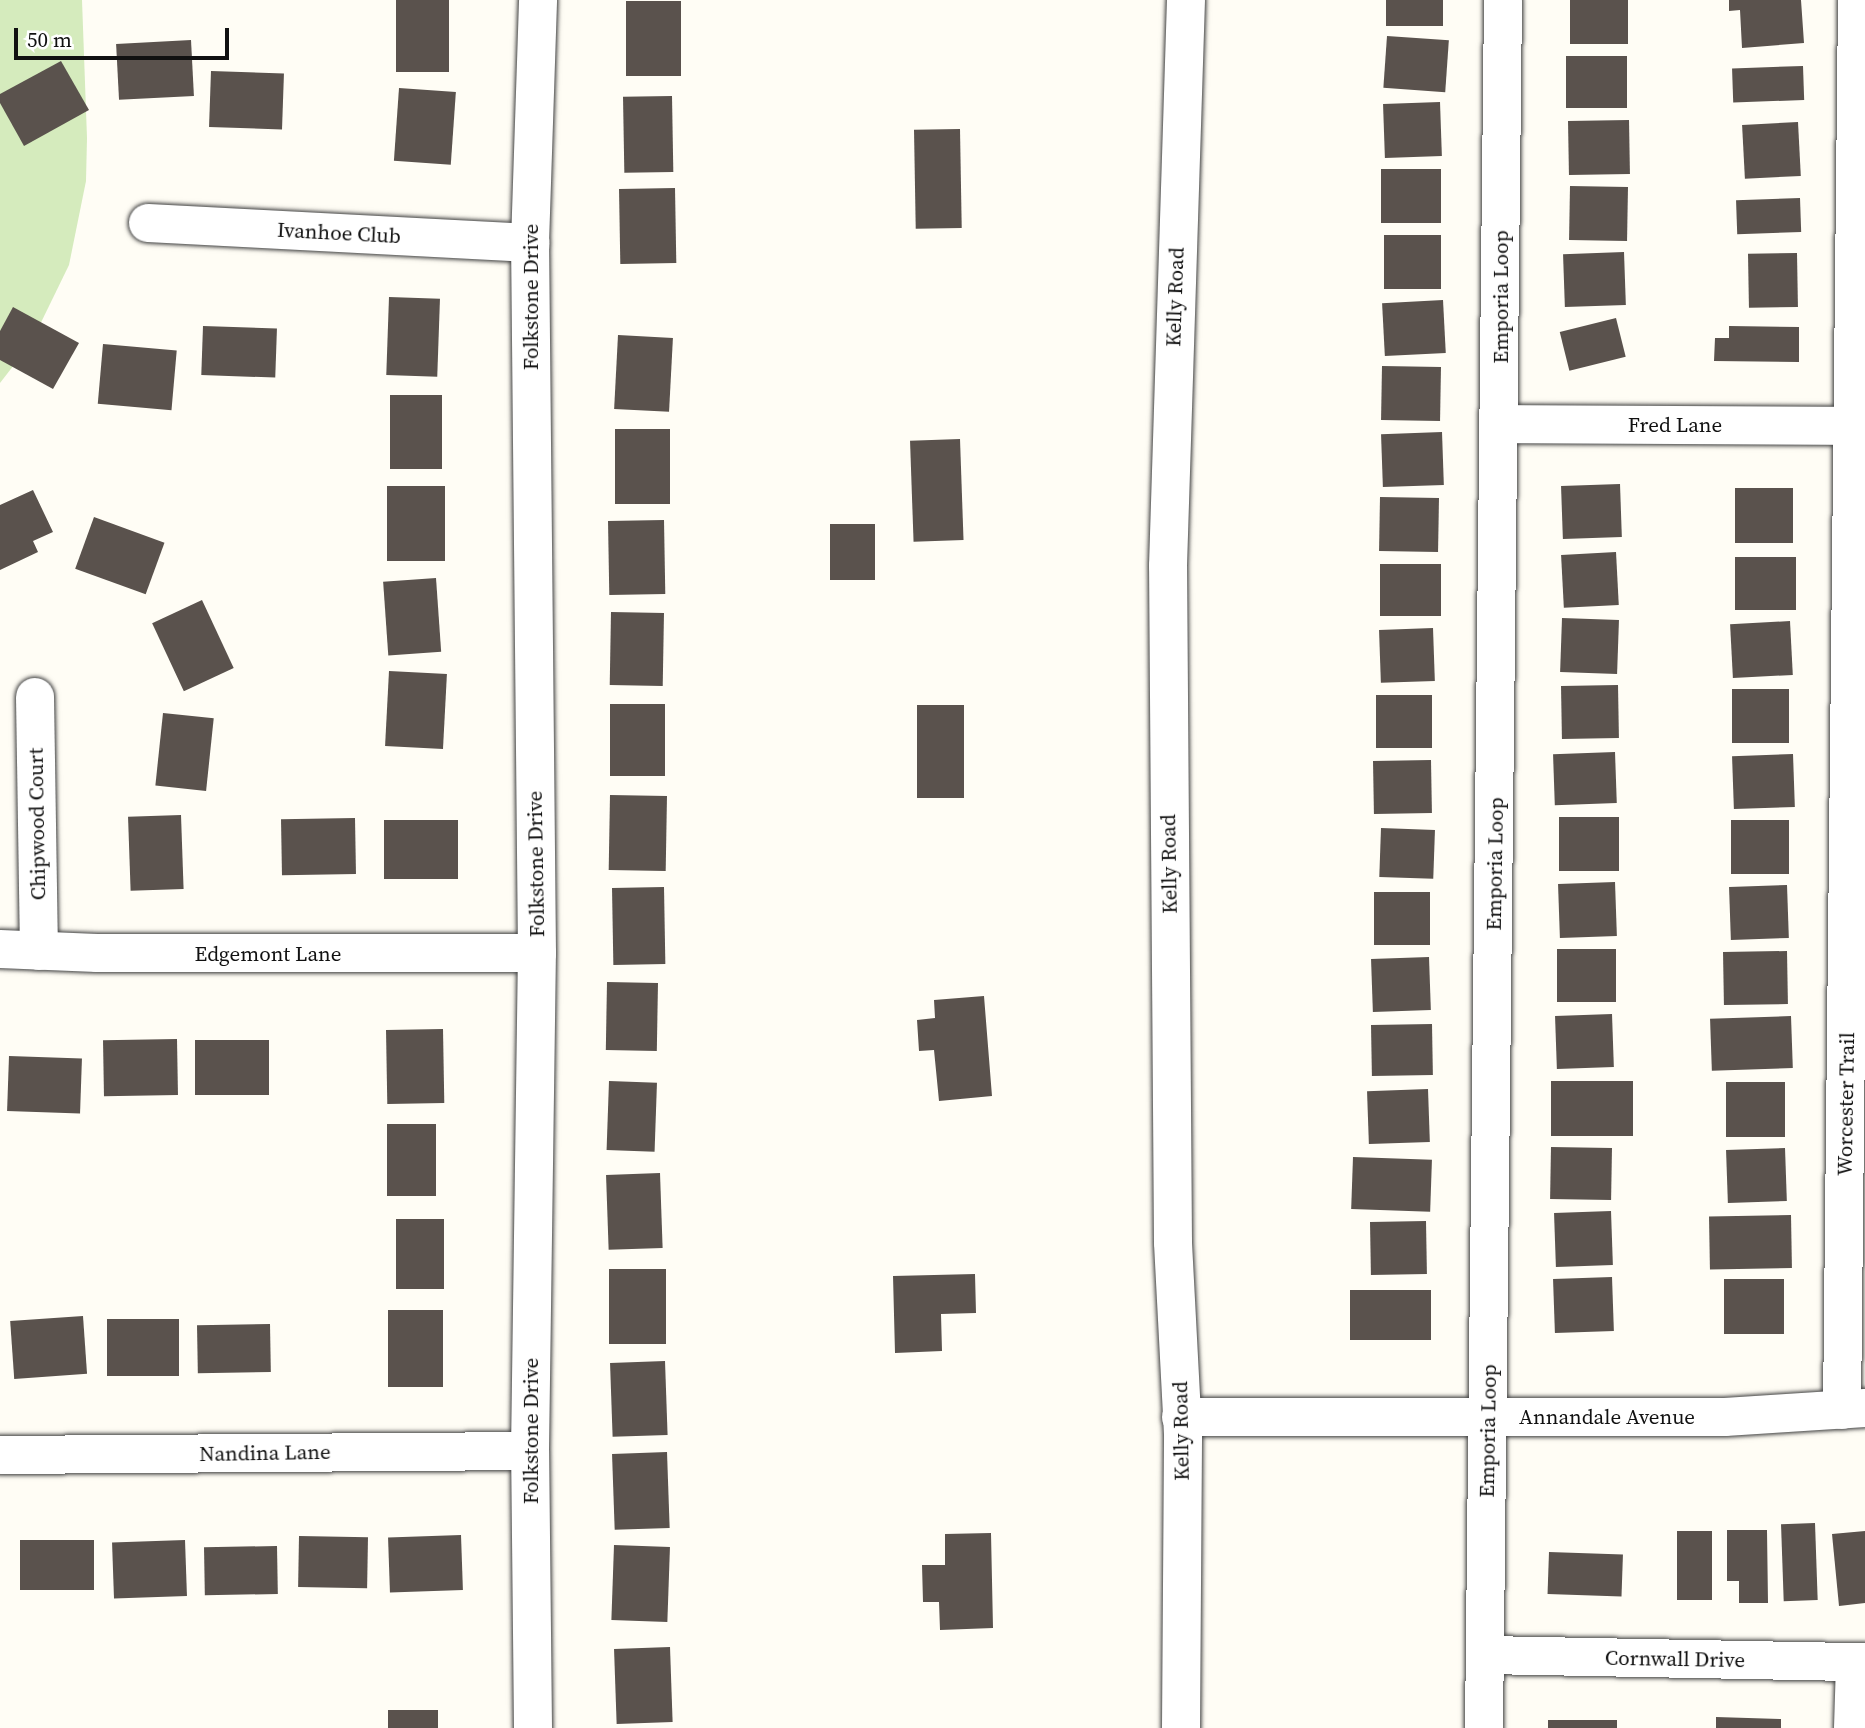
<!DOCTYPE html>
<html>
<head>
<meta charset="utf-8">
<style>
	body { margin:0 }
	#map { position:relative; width:1865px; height:1728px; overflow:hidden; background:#fffdf5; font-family:"Source Serif 4",serif }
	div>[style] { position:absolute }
	.green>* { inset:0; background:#d5ebbd }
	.building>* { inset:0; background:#5a524d; transform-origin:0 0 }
	.roads { filter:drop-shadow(0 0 2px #444) drop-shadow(0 0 2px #444) }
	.minor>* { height:38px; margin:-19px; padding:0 19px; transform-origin:19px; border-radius:19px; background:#fff }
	span { translate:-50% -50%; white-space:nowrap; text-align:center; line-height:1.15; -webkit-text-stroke:7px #fff; paint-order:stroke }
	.street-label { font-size:21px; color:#111 }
	.scale { position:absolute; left:14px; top:28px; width:215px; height:32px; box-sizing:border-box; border:4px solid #111; border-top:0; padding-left:9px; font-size:21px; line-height:24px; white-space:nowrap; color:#111; -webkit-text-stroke:5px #fff; paint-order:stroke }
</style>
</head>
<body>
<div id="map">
	<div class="green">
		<div style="clip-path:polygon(0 0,82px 0,87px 138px,86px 181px,69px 265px,31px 343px,0 383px)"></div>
	</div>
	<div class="building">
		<div style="left:396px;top:0;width:53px;height:72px"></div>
		<div style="left:1386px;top:0;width:57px;height:26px"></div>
		<div style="left:1570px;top:0;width:58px;height:44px"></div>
		<div style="clip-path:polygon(1729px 0,1801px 0,1804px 43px,1742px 48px,1740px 10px,1729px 11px)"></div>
		<div style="left:681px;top:1px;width:75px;height:55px;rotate:90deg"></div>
		<div style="left:1387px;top:36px;width:62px;height:52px;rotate:4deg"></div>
		<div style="left:191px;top:40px;width:56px;height:75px;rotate:87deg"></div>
		<div style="left:1566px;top:56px;width:61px;height:52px"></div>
		<div style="clip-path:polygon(61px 61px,89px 110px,24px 146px,0 103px,0 94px)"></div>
		<div style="left:1803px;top:66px;width:34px;height:71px;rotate:88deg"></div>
		<div style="left:211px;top:71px;width:73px;height:56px;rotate:2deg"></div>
		<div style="left:399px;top:88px;width:57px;height:73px;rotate:4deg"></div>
		<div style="left:672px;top:96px;width:76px;height:49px;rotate:89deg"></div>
		<div style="left:1440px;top:102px;width:54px;height:57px;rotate:88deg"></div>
		<div style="left:1629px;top:120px;width:54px;height:61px;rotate:89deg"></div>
		<div style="left:1798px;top:122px;width:54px;height:56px;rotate:87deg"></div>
		<div style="left:960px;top:129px;width:99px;height:46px;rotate:89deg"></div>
		<div style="left:1381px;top:169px;width:60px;height:54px"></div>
		<div style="left:1570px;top:186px;width:58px;height:54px;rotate:1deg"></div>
		<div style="left:675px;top:188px;width:75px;height:56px;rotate:89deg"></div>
		<div style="left:1800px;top:198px;width:34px;height:64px;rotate:88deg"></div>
		<div style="left:1384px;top:235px;width:57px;height:54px"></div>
		<div style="left:1624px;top:252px;width:53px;height:61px;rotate:88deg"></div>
		<div style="left:1797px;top:253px;width:54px;height:49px;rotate:89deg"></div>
		<div style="left:389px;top:297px;width:51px;height:78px;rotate:2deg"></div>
		<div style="left:1443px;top:300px;width:53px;height:61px;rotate:87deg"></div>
		<div style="clip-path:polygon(13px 307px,79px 343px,53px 389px,0 360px,0 331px)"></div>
		<div style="left:1616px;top:318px;width:40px;height:58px;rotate:76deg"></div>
		<div style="left:203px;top:326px;width:74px;height:49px;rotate:2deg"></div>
		<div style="clip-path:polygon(1729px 326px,1799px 327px,1799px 362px,1714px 361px,1715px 338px,1729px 338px)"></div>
		<div style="left:618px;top:335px;width:55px;height:74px;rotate:3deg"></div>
		<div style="left:103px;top:344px;width:74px;height:60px;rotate:5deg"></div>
		<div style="left:1382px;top:366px;width:59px;height:54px;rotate:1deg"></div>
		<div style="left:442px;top:395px;width:74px;height:52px;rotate:90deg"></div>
		<div style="left:615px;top:429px;width:55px;height:75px"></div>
		<div style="left:1442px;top:432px;width:53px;height:61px;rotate:88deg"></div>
		<div style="left:960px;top:439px;width:101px;height:50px;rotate:88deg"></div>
		<div style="left:1620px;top:484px;width:53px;height:59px;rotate:88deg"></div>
		<div style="left:387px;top:486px;width:58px;height:75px"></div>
		<div style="left:1735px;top:488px;width:58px;height:55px"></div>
		<div style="clip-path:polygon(33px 490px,53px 532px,33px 541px,38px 552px,0 570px,0 505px)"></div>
		<div style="left:1380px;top:497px;width:59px;height:54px;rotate:1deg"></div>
		<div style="left:94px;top:517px;width:75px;height:55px;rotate:20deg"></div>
		<div style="left:664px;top:520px;width:74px;height:56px;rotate:89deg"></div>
		<div style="left:830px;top:524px;width:45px;height:56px"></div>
		<div style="left:1616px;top:552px;width:53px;height:55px;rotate:87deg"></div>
		<div style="left:1735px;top:557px;width:61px;height:53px"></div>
		<div style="left:1441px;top:564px;width:52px;height:61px;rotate:90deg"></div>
		<div style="left:436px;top:578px;width:74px;height:53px;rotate:86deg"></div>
		<div style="left:202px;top:600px;width:75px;height:55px;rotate:65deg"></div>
		<div style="left:611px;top:612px;width:53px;height:73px;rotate:1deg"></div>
		<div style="left:1562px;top:618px;width:57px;height:54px;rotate:2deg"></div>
		<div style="left:1790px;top:621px;width:54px;height:60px;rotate:87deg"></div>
		<div style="left:1433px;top:628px;width:53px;height:54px;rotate:88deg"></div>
		<div style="left:389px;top:671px;width:58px;height:75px;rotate:3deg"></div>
		<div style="left:1618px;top:685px;width:53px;height:57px;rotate:89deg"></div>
		<div style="left:1732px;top:689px;width:57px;height:54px"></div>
		<div style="left:1376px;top:695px;width:56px;height:53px"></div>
		<div style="left:610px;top:704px;width:55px;height:72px"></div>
		<div style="left:917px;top:705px;width:47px;height:93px"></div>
		<div style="left:163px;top:713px;width:51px;height:73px;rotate:6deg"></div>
		<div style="left:1615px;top:752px;width:51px;height:62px;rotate:88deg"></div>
		<div style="left:1793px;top:754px;width:53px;height:61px;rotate:88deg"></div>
		<div style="left:1431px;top:760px;width:53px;height:58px;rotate:89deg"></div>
		<div style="left:610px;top:795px;width:57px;height:75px;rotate:1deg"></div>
		<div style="left:181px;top:815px;width:74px;height:53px;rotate:88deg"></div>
		<div style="left:1559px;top:817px;width:60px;height:54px"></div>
		<div style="left:355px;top:818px;width:56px;height:74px;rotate:89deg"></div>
		<div style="left:384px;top:820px;width:74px;height:59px"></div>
		<div style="left:1731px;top:820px;width:58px;height:54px"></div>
		<div style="left:1381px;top:828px;width:54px;height:49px;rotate:2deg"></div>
		<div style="left:1615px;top:882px;width:54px;height:57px;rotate:88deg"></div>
		<div style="left:1787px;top:885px;width:53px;height:58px;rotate:88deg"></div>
		<div style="left:664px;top:887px;width:77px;height:52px;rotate:89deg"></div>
		<div style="left:1374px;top:892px;width:56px;height:53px"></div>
		<div style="left:1557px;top:949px;width:59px;height:53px"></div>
		<div style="left:1787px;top:951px;width:53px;height:64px;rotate:89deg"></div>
		<div style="left:1429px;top:957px;width:53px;height:58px;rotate:88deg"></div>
		<div style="left:607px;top:982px;width:51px;height:68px;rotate:1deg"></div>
		<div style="clip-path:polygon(984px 996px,992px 1096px,939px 1101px,934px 1050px,919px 1051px,917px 1020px,935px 1018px,934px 1000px)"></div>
		<div style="left:1612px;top:1014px;width:53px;height:57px;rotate:88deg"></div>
		<div style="left:1791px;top:1016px;width:52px;height:81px;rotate:88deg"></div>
		<div style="left:1432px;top:1024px;width:51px;height:61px;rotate:89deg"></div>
		<div style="left:443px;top:1029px;width:74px;height:57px;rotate:89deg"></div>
		<div style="left:177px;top:1039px;width:56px;height:74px;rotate:89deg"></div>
		<div style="left:195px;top:1040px;width:74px;height:55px"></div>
		<div style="left:9px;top:1056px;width:73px;height:55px;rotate:2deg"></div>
		<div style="left:609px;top:1081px;width:48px;height:69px;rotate:2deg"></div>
		<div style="left:1551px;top:1081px;width:82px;height:55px"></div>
		<div style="left:1785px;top:1082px;width:55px;height:59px;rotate:90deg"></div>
		<div style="left:1428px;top:1089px;width:53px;height:61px;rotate:88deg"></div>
		<div style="left:387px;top:1124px;width:49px;height:72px"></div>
		<div style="left:1551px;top:1147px;width:61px;height:52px;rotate:1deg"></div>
		<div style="left:1785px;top:1148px;width:53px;height:59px;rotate:88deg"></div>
		<div style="left:1353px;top:1157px;width:79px;height:52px;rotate:2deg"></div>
		<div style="left:660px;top:1173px;width:75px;height:54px;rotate:88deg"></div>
		<div style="left:1611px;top:1211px;width:54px;height:57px;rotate:88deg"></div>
		<div style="left:1791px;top:1215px;width:53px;height:82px;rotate:89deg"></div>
		<div style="left:396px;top:1219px;width:48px;height:70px"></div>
		<div style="left:1426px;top:1221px;width:53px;height:56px;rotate:89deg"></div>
		<div style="left:609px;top:1269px;width:57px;height:75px"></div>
		<div style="clip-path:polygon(975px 1274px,976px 1313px,941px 1314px,942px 1351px,895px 1353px,893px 1276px)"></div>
		<div style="left:1612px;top:1277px;width:54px;height:59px;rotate:88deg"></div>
		<div style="left:1784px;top:1279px;width:55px;height:60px;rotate:90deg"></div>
		<div style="left:1431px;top:1290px;width:50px;height:81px;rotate:90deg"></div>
		<div style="left:388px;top:1310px;width:55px;height:77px"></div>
		<div style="left:83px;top:1316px;width:58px;height:73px;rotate:86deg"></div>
		<div style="left:107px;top:1319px;width:72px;height:57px"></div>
		<div style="left:270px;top:1324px;width:48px;height:73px;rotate:89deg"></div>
		<div style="left:665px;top:1361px;width:74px;height:55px;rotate:88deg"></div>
		<div style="left:667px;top:1452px;width:76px;height:55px;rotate:88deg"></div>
		<div style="left:1815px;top:1523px;width:77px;height:34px;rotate:88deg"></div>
		<div style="clip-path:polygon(1727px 1530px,1767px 1530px,1768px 1603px,1739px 1603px,1739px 1581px,1727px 1581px)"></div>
		<div style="left:1677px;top:1531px;width:35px;height:69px"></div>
		<div style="clip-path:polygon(1865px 1531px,1865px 1603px,1839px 1606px,1832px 1534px)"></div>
		<div style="clip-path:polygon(991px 1533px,993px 1628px,940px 1630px,939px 1602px,923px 1602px,922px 1565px,945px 1565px,945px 1534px)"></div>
		<div style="left:461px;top:1535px;width:55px;height:73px;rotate:88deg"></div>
		<div style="left:299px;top:1536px;width:69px;height:51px;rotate:1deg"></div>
		<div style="left:94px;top:1540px;width:50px;height:74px;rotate:90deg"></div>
		<div style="left:185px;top:1540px;width:56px;height:73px;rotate:88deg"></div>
		<div style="left:614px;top:1545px;width:56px;height:75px;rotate:2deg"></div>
		<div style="left:277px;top:1546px;width:48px;height:73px;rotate:89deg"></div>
		<div style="left:1549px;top:1552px;width:74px;height:42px;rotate:2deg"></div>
		<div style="left:670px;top:1647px;width:75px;height:56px;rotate:88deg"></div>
		<div style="left:388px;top:1710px;width:50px;height:18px"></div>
		<div style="clip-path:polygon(1716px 1717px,1781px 1719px,1781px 1728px,1716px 1728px)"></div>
		<div style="left:1617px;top:1720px;width:8px;height:69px;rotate:90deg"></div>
	</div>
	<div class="roads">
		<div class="minor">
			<div style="left:148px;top:223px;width:383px;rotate:3deg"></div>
			<div style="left:1500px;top:424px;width:351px;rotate:0.3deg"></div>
			<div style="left:35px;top:697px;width:254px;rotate:89.1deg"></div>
			<div style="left:0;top:949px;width:97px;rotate:2.4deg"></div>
			<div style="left:97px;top:953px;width:440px"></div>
			<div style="left:1842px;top:1410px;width:1410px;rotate:-89.39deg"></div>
			<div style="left:1181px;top:1417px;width:544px"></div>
			<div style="left:1725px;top:1417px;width:140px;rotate:-3.7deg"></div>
			<div style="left:0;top:1455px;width:530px;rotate:-0.43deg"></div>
			<div style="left:1486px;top:1655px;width:379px;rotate:1.1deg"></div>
			<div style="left:533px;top:1728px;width:277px;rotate:-90.6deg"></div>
			<div style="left:530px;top:1451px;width:498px;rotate:-89.2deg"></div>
			<div style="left:537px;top:953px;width:710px;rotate:-90.56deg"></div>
			<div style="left:530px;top:243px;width:243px;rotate:-88.1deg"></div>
			<div style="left:1181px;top:1728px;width:294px;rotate:-89.6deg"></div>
			<div style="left:1183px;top:1434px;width:192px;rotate:-93deg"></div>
			<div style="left:1173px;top:1242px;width:676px;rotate:-90.42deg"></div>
			<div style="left:1168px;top:566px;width:566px;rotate:-88.18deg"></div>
			<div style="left:1484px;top:1728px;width:1728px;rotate:-89.37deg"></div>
			<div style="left:1853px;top:1728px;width:65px;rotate:-88.2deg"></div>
		</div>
	</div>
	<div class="street-label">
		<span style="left:339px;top:233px;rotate:3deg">Ivanhoe Club</span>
		<span style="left:531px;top:297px;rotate:-90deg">Folkstone Drive</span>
		<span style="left:1175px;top:297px;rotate:-88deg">Kelly Road</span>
		<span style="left:1501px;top:297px;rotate:-90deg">Emporia Loop</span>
		<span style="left:1675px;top:425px">Fred Lane</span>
		<span style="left:37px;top:824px;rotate:-91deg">Chipwood Court</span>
		<span style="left:536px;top:864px;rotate:-91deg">Folkstone Drive</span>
		<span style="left:1169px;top:864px;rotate:-91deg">Kelly Road</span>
		<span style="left:1495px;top:864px;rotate:-89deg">Emporia Loop</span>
		<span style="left:268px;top:954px">Edgemont Lane</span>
		<span style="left:1846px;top:1104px;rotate:-89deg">Worcester Trail</span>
		<span style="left:1607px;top:1417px">Annandale Avenue</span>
		<span style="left:531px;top:1431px;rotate:-90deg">Folkstone Drive</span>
		<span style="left:1181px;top:1431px;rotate:-91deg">Kelly Road</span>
		<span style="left:1488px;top:1431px;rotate:-89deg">Emporia Loop</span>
		<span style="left:265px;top:1453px;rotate:-1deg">Nandina Lane</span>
		<span style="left:1675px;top:1659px;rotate:1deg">Cornwall Drive</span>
	</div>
	<div class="scale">50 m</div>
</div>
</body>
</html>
